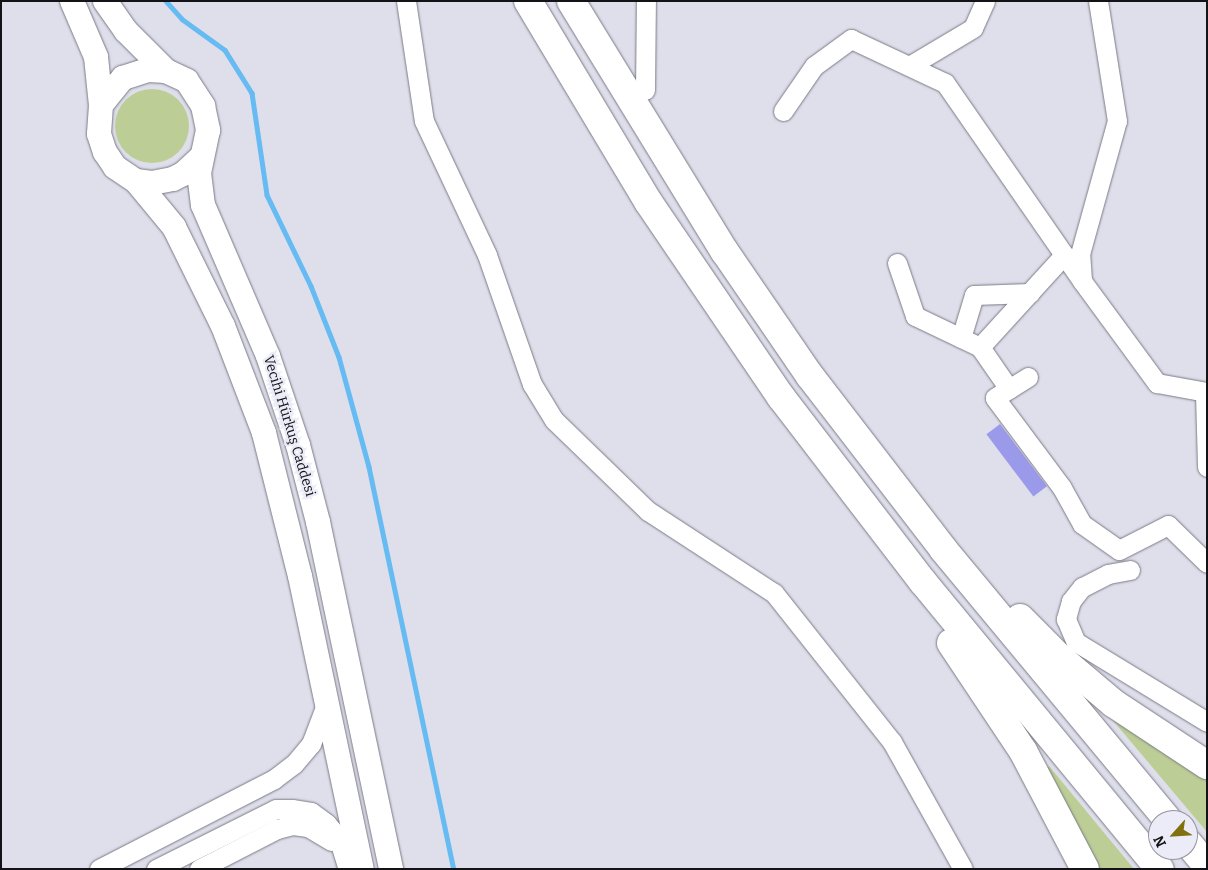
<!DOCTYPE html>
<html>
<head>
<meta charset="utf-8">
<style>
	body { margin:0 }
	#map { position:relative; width:1208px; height:870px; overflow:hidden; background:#dedfeb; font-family:Bitter,serif }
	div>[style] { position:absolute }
	.green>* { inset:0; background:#bcce95 }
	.round { border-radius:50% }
	.stream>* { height:4.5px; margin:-2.25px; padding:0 2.25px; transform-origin:2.25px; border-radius:2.25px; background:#65bbf2 }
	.building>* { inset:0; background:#9b9aea; transform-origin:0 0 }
	.roads { filter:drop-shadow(0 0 1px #7a7a85) drop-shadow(0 0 1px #7a7a85) }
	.minor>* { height:19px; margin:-9.5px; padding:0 9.5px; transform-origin:9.5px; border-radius:9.5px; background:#fff }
	.major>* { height:24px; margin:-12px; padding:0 12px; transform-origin:12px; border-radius:12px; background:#fff }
	.highway>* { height:28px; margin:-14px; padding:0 14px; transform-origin:14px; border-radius:14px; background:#fff }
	span { translate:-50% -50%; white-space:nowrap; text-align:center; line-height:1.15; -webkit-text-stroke:4.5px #ebecf8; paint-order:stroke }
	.street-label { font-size:14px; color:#131317 }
	.frame { position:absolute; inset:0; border:2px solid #131317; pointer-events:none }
	.north { position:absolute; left:1148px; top:810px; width:50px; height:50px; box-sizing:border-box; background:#ebecf8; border:1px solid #95959e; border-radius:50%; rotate:244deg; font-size:14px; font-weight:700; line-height:20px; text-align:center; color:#131317 }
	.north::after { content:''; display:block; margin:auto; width:18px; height:22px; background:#807010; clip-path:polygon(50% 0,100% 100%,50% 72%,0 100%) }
</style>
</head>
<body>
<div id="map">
	<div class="green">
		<div class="round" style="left:115px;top:89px;width:74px;height:74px"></div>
		<div style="clip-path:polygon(1110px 717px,1207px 775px,1207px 832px)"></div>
		<div style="clip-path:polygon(1049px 766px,1134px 869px,1095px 869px,1044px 770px)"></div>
	</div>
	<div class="stream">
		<div style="left:166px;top:1px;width:24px;rotate:48deg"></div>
		<div style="left:182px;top:19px;width:53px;rotate:35.8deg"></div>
		<div style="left:225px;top:50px;width:51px;rotate:57.9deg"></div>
		<div style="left:252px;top:93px;width:103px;rotate:81.6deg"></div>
		<div style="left:267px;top:195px;width:101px;rotate:64.2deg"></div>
		<div style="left:311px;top:286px;width:76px;rotate:68.5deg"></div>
		<div style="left:339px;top:357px;width:114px;rotate:74.7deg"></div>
		<div style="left:369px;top:467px;width:411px;rotate:78.1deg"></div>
	</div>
	<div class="building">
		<div style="left:1000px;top:424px;width:78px;height:17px;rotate:53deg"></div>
	</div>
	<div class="roads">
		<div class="minor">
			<div style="left:406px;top:1px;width:121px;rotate:81.5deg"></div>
			<div style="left:424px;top:121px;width:148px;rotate:64.8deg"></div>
			<div style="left:487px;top:255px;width:137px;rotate:70.8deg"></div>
			<div style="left:532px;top:384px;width:42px;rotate:58.6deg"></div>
			<div style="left:554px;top:420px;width:131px;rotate:44.1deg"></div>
			<div style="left:648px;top:511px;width:150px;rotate:33.1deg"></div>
			<div style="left:774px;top:593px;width:190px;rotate:51.6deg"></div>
			<div style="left:892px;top:742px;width:145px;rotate:60.8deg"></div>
			<div style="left:911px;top:65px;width:72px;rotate:-30.8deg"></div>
			<div style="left:973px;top:28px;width:30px;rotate:-66deg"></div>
			<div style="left:645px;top:90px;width:89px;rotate:-89.4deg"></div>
			<div style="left:783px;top:111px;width:55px;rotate:-55.4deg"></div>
			<div style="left:814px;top:66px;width:46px;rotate:-36.1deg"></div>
			<div style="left:851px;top:39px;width:104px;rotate:25.1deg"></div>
			<div style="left:945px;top:83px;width:241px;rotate:55.3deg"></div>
			<div style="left:1082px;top:281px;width:127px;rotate:53.7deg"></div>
			<div style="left:1157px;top:383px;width:51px;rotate:10.2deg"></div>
			<div style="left:897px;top:263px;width:56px;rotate:71.2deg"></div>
			<div style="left:915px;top:316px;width:72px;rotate:25.5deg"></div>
			<div style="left:980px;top:347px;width:51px;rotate:55.4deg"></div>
			<div style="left:1082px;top:280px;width:26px;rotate:-94deg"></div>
			<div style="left:1080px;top:254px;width:138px;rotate:-74.5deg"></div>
			<div style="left:1117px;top:121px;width:121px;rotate:-99deg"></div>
			<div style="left:961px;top:338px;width:45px;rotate:-73.2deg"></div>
			<div style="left:974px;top:295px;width:56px;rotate:-2deg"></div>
			<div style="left:980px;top:347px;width:125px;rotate:-47.6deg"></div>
			<div style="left:1028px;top:377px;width:39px;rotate:148deg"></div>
			<div style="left:995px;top:398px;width:112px;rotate:53.3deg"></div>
			<div style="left:1062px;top:488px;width:41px;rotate:60.9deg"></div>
			<div style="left:1082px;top:524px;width:45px;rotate:35.1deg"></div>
			<div style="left:1119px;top:550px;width:55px;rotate:-27deg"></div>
			<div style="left:1168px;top:525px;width:54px;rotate:44.3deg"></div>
			<div style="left:1205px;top:394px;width:73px;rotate:88.4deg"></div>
			<div style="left:1130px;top:570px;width:22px;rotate:170deg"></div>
			<div style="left:1108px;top:574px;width:29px;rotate:153deg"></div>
			<div style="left:1082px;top:587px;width:18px;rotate:128deg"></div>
			<div style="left:1071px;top:601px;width:19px;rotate:106deg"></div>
			<div style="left:1066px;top:619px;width:25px;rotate:67deg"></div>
			<div style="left:1076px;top:642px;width:153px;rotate:31.4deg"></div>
			<div style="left:99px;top:869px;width:197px;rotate:-27.2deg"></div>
			<div style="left:274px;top:779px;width:25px;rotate:-37deg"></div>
			<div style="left:294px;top:764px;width:26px;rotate:-50deg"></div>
			<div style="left:311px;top:744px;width:45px;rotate:-69.1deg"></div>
			<div style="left:156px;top:869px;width:134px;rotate:-26.6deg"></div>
			<div style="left:276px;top:809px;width:16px"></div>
			<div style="left:292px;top:809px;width:19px;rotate:9deg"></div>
			<div style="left:311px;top:812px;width:19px;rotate:36deg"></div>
			<div style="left:326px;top:823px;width:18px;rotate:49deg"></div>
			<div style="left:338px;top:837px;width:34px;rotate:73deg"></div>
			<div style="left:199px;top:869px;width:88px;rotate:-27.1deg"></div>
			<div style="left:277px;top:829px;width:16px;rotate:-14deg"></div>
			<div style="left:293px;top:825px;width:15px;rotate:8deg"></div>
			<div style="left:308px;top:827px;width:27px;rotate:31deg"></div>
		</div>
		<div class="major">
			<div style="left:72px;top:1px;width:61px;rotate:66.8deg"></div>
			<div style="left:96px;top:57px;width:48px;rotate:84.1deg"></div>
			<div style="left:101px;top:105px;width:29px;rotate:94deg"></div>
			<div style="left:99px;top:134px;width:19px;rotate:72deg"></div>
			<div style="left:105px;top:152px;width:18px;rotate:56deg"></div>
			<div style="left:115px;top:167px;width:25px;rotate:34deg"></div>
			<div style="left:136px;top:181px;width:60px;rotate:50.4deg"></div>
			<div style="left:174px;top:227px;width:110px;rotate:63.7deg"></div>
			<div style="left:223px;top:326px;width:115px;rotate:69deg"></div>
			<div style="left:264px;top:433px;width:147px;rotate:75.9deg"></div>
			<div style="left:300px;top:576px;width:299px;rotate:78.1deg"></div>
			<div style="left:105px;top:1px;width:37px;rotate:55deg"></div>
			<div style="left:126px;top:31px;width:57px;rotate:45deg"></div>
			<div style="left:166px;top:71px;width:23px;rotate:25deg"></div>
			<div style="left:187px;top:81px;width:30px;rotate:57deg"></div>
			<div style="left:203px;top:106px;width:25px;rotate:78deg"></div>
			<div style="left:208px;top:130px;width:44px;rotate:101.8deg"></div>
			<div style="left:199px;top:173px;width:32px;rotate:83deg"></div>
			<div style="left:203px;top:205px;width:164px;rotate:66.7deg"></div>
			<div style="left:268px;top:356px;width:94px;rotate:71.4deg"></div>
			<div style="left:298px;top:445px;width:80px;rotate:75.4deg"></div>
			<div style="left:318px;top:522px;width:355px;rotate:78.1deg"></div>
			<div style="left:101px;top:105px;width:35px;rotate:-51deg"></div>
			<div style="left:123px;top:78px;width:26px;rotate:-18deg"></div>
			<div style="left:148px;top:70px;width:18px;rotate:3deg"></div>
			<div style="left:136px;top:181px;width:16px;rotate:7deg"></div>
			<div style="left:152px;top:183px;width:21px;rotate:-11deg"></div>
			<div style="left:173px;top:179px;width:11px;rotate:-27deg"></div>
			<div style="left:183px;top:174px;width:25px;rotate:-43deg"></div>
		</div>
		<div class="highway">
			<div style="left:528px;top:1px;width:235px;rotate:59.1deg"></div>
			<div style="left:649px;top:203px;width:235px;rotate:55.8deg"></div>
			<div style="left:781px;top:397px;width:233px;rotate:52.5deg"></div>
			<div style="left:923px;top:582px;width:372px;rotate:50.5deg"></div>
			<div style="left:571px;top:1px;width:294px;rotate:58.5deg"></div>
			<div style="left:725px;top:252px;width:150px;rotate:55.6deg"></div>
			<div style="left:810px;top:376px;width:218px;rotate:52.4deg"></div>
			<div style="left:943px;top:549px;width:352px;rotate:50.3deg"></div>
			<div style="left:1020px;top:618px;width:57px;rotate:45deg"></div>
			<div style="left:1060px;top:658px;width:70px;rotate:40.3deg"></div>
			<div style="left:1113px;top:703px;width:113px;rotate:33.4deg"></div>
			<div style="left:951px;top:643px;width:130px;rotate:56.3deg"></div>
			<div style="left:1023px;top:751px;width:133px;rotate:62.3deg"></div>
			<div style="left:1188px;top:843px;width:30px;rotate:50deg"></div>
		</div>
	</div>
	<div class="street-label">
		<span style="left:289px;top:426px;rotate:73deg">Vecihi Hürkuş Caddesi</span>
	</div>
	<div class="frame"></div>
	<div class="north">N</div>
</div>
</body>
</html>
